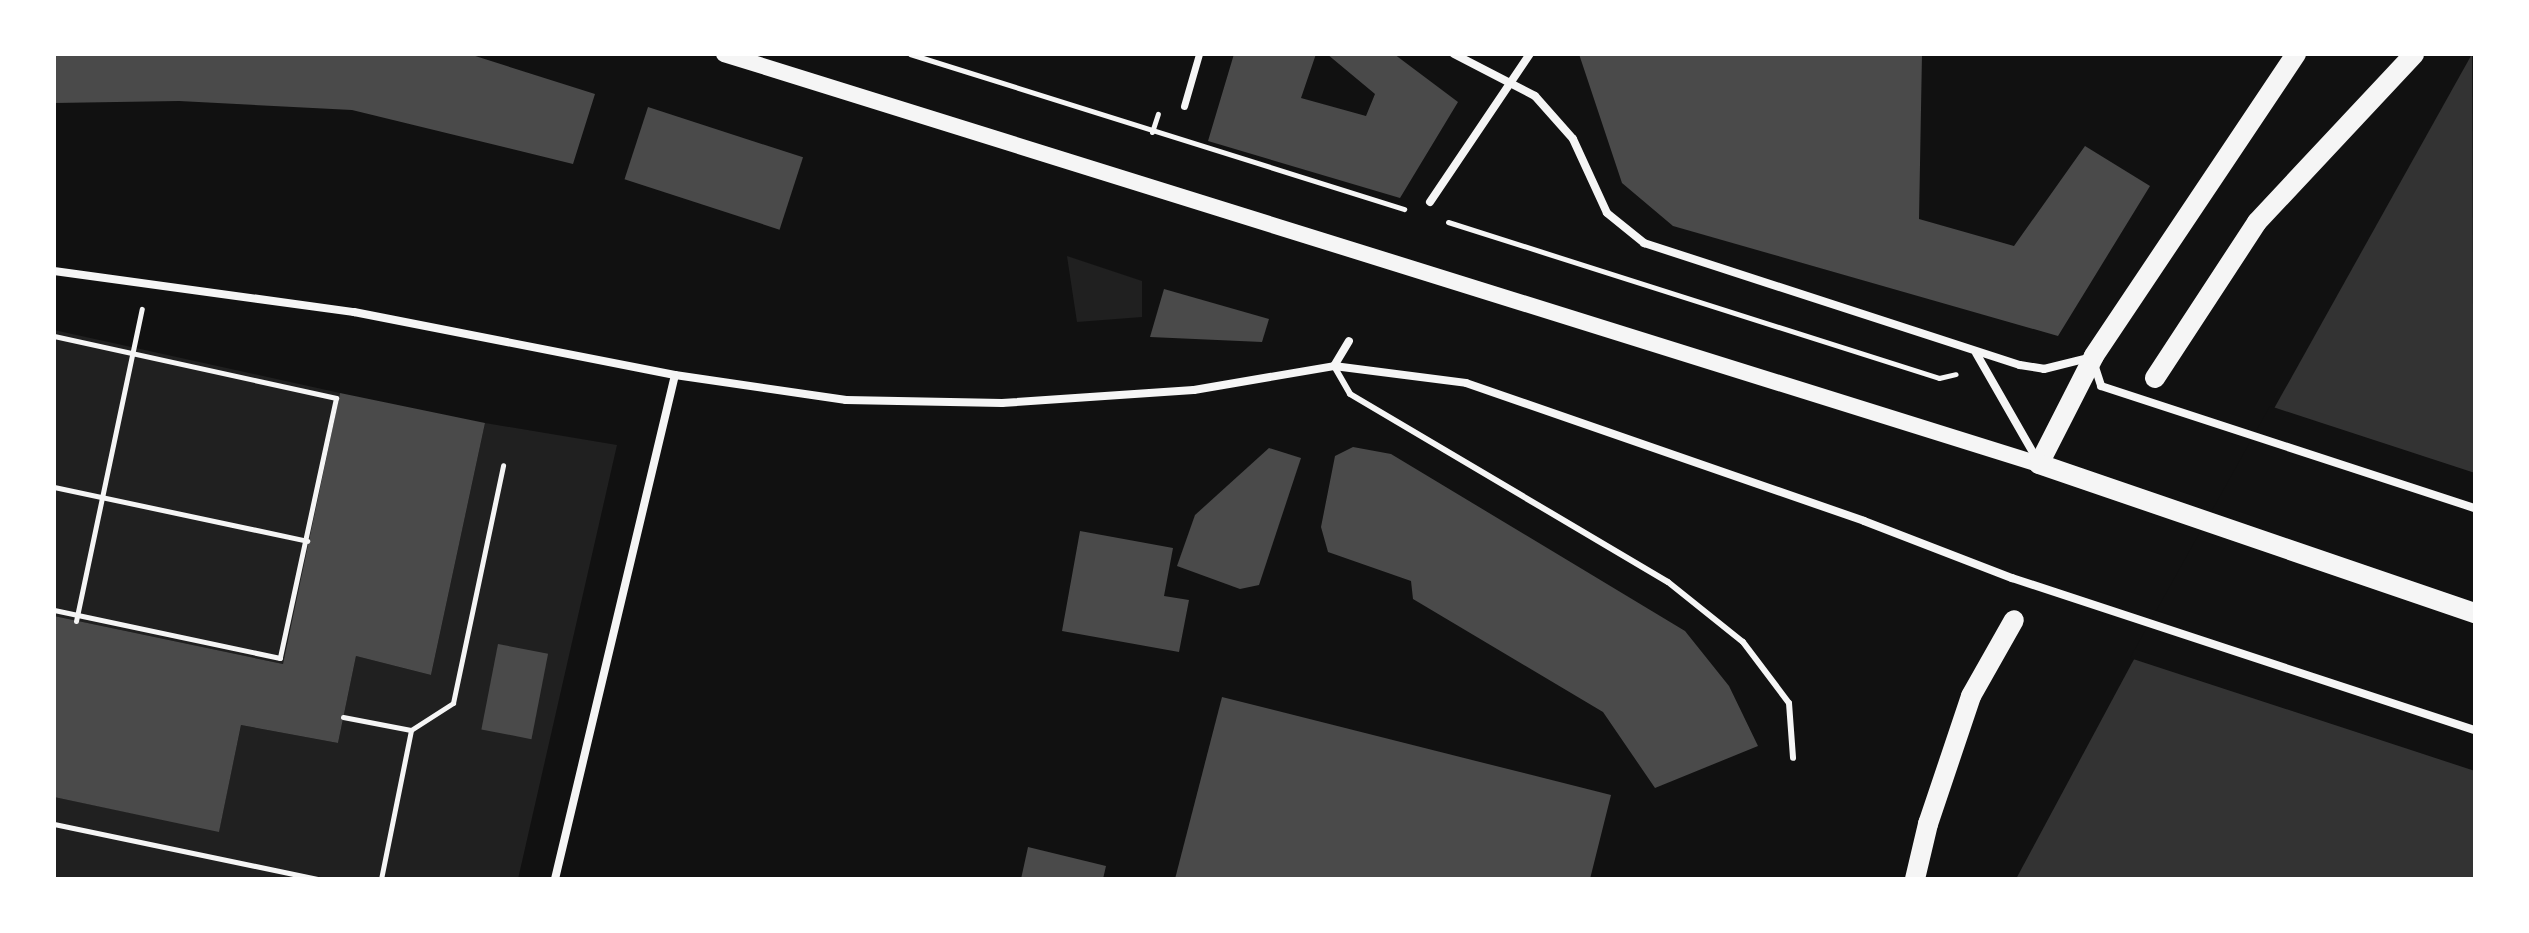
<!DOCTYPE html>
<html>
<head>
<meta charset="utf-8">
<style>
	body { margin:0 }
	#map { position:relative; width:2529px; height:933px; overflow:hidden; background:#111; font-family:"Space Grotesk",sans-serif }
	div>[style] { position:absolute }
	.green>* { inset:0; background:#202020 }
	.water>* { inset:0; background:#333 }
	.pier>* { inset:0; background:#111 }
	.building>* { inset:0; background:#4a4a4a; transform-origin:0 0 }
	.path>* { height:5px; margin:-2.5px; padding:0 2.5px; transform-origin:2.5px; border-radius:2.5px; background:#f5f5f5 }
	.service>* { height:6px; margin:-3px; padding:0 3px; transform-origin:3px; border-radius:3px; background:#f5f5f5 }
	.pedestrian>* { height:7px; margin:-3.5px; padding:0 3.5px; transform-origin:3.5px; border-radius:3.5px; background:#f5f5f5 }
	.minor>* { height:8px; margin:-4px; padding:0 4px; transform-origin:4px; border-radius:4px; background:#f5f5f5 }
	.secondary>* { height:16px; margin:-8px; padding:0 8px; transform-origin:8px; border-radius:8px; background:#f5f5f5 }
	.primary>* { height:20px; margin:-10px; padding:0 10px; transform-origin:10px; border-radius:10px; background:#f5f5f5 }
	span { translate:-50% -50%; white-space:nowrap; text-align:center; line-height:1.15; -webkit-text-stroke:6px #fff; paint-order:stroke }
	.frame { position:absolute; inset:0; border:56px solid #fff; pointer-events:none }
</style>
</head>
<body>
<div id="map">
	<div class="green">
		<div style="clip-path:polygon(1067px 256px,1142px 281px,1142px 317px,1077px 322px)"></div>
		<div style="clip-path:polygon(54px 330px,340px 393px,283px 664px,54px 616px)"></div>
		<div style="clip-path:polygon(485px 423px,617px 445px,518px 879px,54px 879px,54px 797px,219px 831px,241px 725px,338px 743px,356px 656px,431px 675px)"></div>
	</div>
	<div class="water">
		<div style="clip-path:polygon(2472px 54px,2475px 879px,2016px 879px,2132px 663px)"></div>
	</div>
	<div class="pier">
		<div style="clip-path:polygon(2270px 406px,2475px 473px,2475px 771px,2130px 658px)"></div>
	</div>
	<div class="building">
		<div style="clip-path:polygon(54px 54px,469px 54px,595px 94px,573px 164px,352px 110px,179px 101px,54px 103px)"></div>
		<div style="clip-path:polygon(1234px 54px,1316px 54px,1301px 98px,1366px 116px,1375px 94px,1327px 54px,1394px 54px,1458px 102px,1400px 198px,1208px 141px)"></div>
		<div style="clip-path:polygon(1579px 54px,1922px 54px,1919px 219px,2014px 246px,2085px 146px,2150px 186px,2058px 336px,1673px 226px,1622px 183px)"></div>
		<div style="left:648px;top:107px;width:163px;height:76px;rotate:18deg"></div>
		<div style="clip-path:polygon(1164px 289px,1269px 319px,1262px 342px,1150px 337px)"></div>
		<div style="clip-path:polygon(340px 393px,485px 423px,431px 675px,356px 656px,338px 743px,241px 725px,219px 832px,54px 797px,54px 616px,283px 664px)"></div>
		<div style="clip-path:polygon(1353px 447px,1391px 454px,1685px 631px,1729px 686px,1758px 746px,1655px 788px,1603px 712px,1413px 599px,1411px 581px,1328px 552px,1321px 527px,1335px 456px)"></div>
		<div style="clip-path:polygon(1269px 448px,1301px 458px,1259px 585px,1240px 589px,1177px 566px,1195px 515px)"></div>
		<div style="clip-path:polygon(1080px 531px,1173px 548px,1164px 596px,1189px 600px,1179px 652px,1062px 631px)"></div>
		<div style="left:498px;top:644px;width:51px;height:87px;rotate:11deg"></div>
		<div style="clip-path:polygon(1222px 697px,1611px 795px,1590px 879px,1175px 879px)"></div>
		<div style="clip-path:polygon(1028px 847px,1106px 866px,1103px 879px,1021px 879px)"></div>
	</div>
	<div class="path">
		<div style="left:910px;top:54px;width:518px;rotate:17.42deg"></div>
		<div style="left:1152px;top:132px;width:19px;rotate:-72deg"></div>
		<div style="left:1448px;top:222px;width:515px;rotate:17.63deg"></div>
		<div style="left:1939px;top:378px;width:17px;rotate:-13deg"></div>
		<div style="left:54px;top:336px;width:289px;rotate:12.4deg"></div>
		<div style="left:336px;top:398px;width:266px;rotate:102.2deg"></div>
		<div style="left:280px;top:658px;width:231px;rotate:-168deg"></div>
		<div style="left:54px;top:487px;width:259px;rotate:12deg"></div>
		<div style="left:76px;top:621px;width:319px;rotate:-78.1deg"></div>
		<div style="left:343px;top:717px;width:69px;rotate:10.8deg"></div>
		<div style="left:54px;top:824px;width:269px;rotate:11.8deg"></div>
		<div style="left:381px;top:879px;width:152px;rotate:-78.6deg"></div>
		<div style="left:411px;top:730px;width:50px;rotate:-32.7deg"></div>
		<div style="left:453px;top:703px;width:243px;rotate:-78.1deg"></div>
	</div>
	<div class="service">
		<div style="left:1334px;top:366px;width:32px;rotate:60deg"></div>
		<div style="left:1350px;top:394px;width:369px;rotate:30.6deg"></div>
		<div style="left:1668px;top:582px;width:96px;rotate:38.7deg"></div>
		<div style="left:1743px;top:642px;width:76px;rotate:53deg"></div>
		<div style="left:1789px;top:703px;width:55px;rotate:85.8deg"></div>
	</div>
	<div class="pedestrian">
		<div style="left:1184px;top:106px;width:54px;rotate:-73.9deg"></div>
	</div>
	<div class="minor">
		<div style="left:1454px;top:54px;width:91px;rotate:27.4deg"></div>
		<div style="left:1535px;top:96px;width:57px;rotate:48.5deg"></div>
		<div style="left:1573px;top:139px;width:81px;rotate:65.3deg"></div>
		<div style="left:1607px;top:213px;width:48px;rotate:39deg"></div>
		<div style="left:1644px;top:243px;width:395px;rotate:18deg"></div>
		<div style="left:2020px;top:365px;width:24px;rotate:9deg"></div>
		<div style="left:2044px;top:369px;width:45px;rotate:-14deg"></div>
		<div style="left:1430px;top:202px;width:179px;rotate:-56deg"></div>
		<div style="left:54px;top:271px;width:303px;rotate:7.8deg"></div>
		<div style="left:354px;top:312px;width:327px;rotate:11.1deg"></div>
		<div style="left:675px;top:375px;width:173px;rotate:8.3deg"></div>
		<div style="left:846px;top:400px;width:156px;rotate:1.1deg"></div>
		<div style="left:1002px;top:403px;width:192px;rotate:-3.9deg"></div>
		<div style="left:1194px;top:390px;width:142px;rotate:-9.7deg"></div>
		<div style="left:1334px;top:366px;width:133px;rotate:7.3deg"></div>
		<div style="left:1466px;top:383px;width:421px;rotate:19.1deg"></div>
		<div style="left:1864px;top:521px;width:159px;rotate:21.1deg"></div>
		<div style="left:2012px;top:578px;width:487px;rotate:18.2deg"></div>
		<div style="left:1976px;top:353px;width:127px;rotate:60.2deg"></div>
		<div style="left:1334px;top:366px;width:29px;rotate:-59deg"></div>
		<div style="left:2095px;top:367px;width:20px;rotate:72deg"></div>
		<div style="left:2101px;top:386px;width:393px;rotate:18.1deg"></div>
		<div style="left:555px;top:879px;width:518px;rotate:-76.61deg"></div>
	</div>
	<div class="secondary">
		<div style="left:724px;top:54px;width:1377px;rotate:17.32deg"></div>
	</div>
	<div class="primary">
		<div style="left:2296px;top:54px;width:363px;rotate:123.8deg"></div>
		<div style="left:2094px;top:356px;width:121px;rotate:117deg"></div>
		<div style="left:2039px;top:464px;width:461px;rotate:18.9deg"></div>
		<div style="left:2155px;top:378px;width:186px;rotate:-56.8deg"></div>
		<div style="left:2257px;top:222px;width:230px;rotate:-46.9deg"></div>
		<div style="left:1915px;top:879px;width:57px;rotate:-76.7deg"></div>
		<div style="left:1928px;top:824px;width:135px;rotate:-71.4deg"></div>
		<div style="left:1971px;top:696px;width:87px;rotate:-60.5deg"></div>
	</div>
	<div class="frame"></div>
</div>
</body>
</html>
